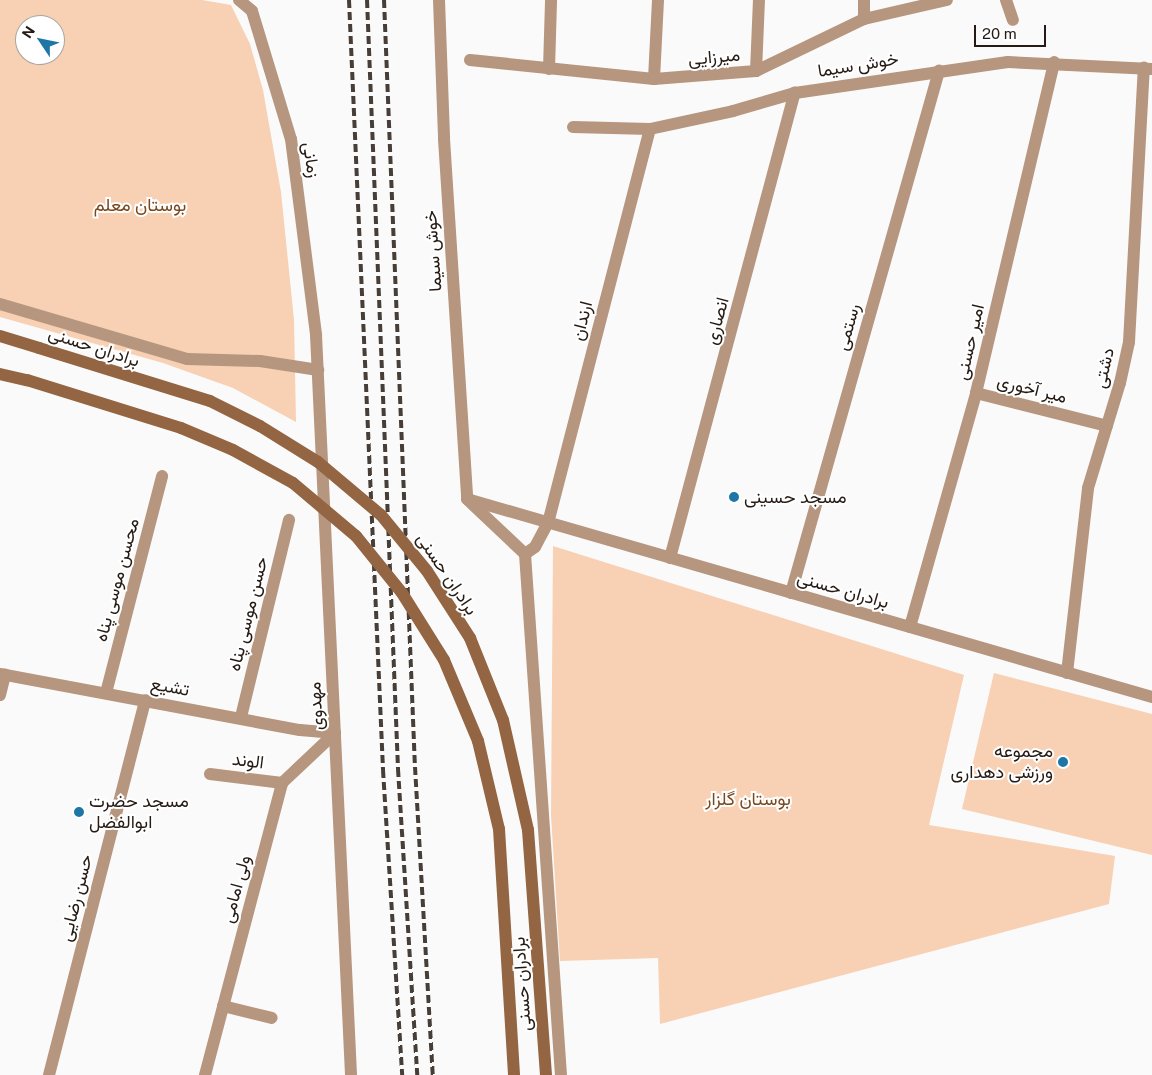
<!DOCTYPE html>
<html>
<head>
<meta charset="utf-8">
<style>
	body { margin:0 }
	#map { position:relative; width:1152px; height:1075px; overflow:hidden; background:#fafafa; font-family:"Public Sans",Vazirmatn,sans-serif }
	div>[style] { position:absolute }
	.green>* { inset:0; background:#f8d0b3 }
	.service>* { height:12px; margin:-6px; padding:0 6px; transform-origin:6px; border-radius:6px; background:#b6967e }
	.minor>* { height:12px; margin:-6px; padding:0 6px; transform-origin:6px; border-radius:6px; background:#b6967e }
	.tertiary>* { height:12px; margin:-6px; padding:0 6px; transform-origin:6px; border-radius:6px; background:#b6967e }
	.secondary>* { height:12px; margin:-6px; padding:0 6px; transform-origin:6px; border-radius:6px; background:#936542 }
	.rail>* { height:4px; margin-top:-2px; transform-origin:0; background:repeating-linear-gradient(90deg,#473e38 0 8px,transparent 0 12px) }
	.secondary-bridge>* { height:12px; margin:-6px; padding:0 6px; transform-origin:6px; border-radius:6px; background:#936542 }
	.dots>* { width:14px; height:14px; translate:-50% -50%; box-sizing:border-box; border:2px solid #fff; border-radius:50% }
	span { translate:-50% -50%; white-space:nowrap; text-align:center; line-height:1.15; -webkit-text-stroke:4px #fff; paint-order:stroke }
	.street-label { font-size:18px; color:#261b14 }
	.park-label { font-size:18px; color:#79481f }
	.poi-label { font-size:18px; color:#261b14 }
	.left { translate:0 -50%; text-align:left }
	.right { translate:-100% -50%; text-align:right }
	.north { position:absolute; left:15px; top:15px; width:50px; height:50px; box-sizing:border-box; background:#fff; border:1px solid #a8a4a1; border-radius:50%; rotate:304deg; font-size:14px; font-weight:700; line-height:20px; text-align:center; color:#261b14 }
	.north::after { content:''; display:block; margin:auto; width:18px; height:22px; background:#1d76a5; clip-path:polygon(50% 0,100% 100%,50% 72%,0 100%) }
	.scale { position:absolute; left:974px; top:25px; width:72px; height:22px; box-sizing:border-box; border:2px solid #261b14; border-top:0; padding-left:6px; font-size:15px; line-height:18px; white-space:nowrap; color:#261b14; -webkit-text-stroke:4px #fff; paint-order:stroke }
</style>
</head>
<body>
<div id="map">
	<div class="green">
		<div style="clip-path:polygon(evenodd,0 0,202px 0,231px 5px,250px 44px,263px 90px,281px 192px,294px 320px,296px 422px,233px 388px,163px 363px,0 317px,0 0,25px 25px,55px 25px,55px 55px,25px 55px,25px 25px)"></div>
		<div style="clip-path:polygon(553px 546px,964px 675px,929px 825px,1115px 856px,1109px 904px,660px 1024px,658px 958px,560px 961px,551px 815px)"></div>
		<div style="clip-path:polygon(994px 673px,1152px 714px,1152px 855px,962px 809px)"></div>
	</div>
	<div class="service">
		<div style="left:0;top:304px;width:195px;rotate:16.4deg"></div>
		<div style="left:187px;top:359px;width:73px;rotate:1.6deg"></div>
		<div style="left:260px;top:361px;width:59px;rotate:8.8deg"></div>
	</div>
	<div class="minor">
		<div style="left:1006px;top:0;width:21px;rotate:71deg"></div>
		<div style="left:864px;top:19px;width:19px;rotate:-90deg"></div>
		<div style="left:470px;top:60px;width:185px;rotate:5.9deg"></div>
		<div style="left:654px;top:79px;width:102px;rotate:-4.5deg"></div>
		<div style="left:756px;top:71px;width:120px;rotate:-25.7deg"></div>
		<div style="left:864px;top:19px;width:85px;rotate:-12.9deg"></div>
		<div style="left:549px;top:69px;width:69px;rotate:-88.3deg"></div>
		<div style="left:756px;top:71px;width:71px;rotate:-87.6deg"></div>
		<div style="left:654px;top:79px;width:79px;rotate:-87.1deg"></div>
		<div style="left:573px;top:127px;width:77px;rotate:1.5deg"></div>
		<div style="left:650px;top:129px;width:85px;rotate:-12.2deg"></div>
		<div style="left:733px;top:111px;width:65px;rotate:-16.2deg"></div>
		<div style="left:795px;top:93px;width:215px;rotate:-8.3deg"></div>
		<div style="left:1008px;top:62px;width:144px;rotate:2.8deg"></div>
		<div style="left:976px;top:393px;width:135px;rotate:14.1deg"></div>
		<div style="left:548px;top:523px;width:407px;rotate:-75.5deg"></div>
		<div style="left:670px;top:558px;width:482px;rotate:-75deg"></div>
		<div style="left:791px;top:593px;width:543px;rotate:-74.17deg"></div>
		<div style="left:910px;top:627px;width:243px;rotate:-74.2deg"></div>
		<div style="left:976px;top:393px;width:340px;rotate:-76.7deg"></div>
		<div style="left:1067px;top:673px;width:186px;rotate:-83.5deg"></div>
		<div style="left:1088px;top:488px;width:110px;rotate:-73.1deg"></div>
		<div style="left:1120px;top:383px;width:42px;rotate:-77.6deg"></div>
		<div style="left:1129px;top:342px;width:275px;rotate:-86.9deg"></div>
		<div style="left:0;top:674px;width:305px;rotate:10.6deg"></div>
		<div style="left:300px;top:730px;width:35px;rotate:5deg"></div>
		<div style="left:106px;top:693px;width:224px;rotate:-75.5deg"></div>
		<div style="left:0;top:695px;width:21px;rotate:-76deg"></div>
		<div style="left:241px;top:717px;width:203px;rotate:-76.3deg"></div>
		<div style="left:210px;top:774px;width:73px;rotate:7.1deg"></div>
		<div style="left:223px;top:1006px;width:50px;rotate:13.8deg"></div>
		<div style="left:49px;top:1075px;width:387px;rotate:-75.6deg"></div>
		<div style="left:205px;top:1075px;width:302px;rotate:-75.2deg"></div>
		<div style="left:282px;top:783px;width:73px;rotate:-43.3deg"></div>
	</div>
	<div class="tertiary">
		<div style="left:239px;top:0;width:17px;rotate:40deg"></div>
		<div style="left:252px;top:11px;width:134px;rotate:73.1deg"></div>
		<div style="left:291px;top:139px;width:198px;rotate:82.7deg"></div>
		<div style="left:316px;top:335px;width:741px;rotate:87.29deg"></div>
		<div style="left:439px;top:0;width:139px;rotate:87.9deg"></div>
		<div style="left:444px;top:139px;width:361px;rotate:86.3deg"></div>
		<div style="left:467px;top:499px;width:713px;rotate:16.12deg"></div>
		<div style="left:469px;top:501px;width:77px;rotate:43.4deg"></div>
		<div style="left:525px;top:554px;width:522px;rotate:86.05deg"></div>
		<div style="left:525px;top:554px;width:12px;rotate:-35deg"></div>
		<div style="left:535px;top:547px;width:27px;rotate:-62deg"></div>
	</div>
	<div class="secondary">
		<div style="left:0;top:336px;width:41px;rotate:17.1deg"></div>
		<div style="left:0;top:374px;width:28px;rotate:13deg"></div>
		<div style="left:499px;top:829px;width:246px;rotate:86.5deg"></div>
		<div style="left:528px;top:830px;width:246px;rotate:85.8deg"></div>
	</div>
	<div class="rail">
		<div style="left:349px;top:0;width:771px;rotate:87.47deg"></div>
		<div style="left:383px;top:770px;width:306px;rotate:86.4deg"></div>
		<div style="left:367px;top:0;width:770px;rotate:87.69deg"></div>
		<div style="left:398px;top:769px;width:307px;rotate:86.4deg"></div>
		<div style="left:384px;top:0;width:768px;rotate:87.69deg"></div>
		<div style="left:415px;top:767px;width:309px;rotate:86.7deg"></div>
	</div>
	<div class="secondary-bridge">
		<div style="left:39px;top:348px;width:179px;rotate:17.2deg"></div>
		<div style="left:210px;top:401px;width:56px;rotate:26.6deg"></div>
		<div style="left:260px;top:426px;width:68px;rotate:31.8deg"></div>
		<div style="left:318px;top:462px;width:82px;rotate:40.1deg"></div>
		<div style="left:381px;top:515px;width:72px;rotate:50.6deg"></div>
		<div style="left:427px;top:571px;width:80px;rotate:57.3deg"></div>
		<div style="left:470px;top:638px;width:88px;rotate:68.1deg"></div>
		<div style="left:503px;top:720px;width:113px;rotate:77.2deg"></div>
		<div style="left:27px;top:380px;width:161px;rotate:17.3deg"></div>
		<div style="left:181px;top:428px;width:56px;rotate:22.9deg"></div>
		<div style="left:233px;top:450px;width:68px;rotate:28.8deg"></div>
		<div style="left:293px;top:483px;width:82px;rotate:40.1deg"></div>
		<div style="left:356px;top:536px;width:73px;rotate:51.1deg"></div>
		<div style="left:402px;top:593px;width:79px;rotate:57.9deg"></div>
		<div style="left:444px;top:660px;width:88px;rotate:67.2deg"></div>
		<div style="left:478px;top:741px;width:90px;rotate:76.6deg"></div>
	</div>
	<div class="dots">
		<div style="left:734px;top:497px;background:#1d76a5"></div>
		<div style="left:1063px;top:762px;background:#1d76a5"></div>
		<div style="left:79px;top:812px;background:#1d76a5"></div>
	</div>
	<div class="street-label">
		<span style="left:714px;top:57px;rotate:-5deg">میرزایی</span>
		<span style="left:858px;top:65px;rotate:-9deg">خوش سیما</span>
		<span style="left:311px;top:160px;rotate:82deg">زمانی</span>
		<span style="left:433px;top:251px;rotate:-94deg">خوش سیما</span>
		<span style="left:582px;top:321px;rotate:-76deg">ارندان</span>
		<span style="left:717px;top:321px;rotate:-75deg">انصاری</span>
		<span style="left:848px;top:327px;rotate:-74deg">رستمی</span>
		<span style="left:970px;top:342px;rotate:-77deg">امیر حسنی</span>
		<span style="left:94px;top:347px;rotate:18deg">برادران حسنی</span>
		<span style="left:1104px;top:368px;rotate:-77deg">دشتی</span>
		<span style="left:1032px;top:389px;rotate:14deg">میر آخوری</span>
		<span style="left:447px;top:574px;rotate:56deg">برادران حسنی</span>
		<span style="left:117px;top:580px;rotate:-75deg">محسن موسی پناه</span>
		<span style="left:843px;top:590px;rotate:16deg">برادران حسنی</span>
		<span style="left:248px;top:614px;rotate:-76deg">حسن موسی پناه</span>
		<span style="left:170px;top:687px;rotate:10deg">تشیع</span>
		<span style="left:316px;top:706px;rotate:-93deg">مهدوی</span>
		<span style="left:248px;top:761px;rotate:7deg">الوند</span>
		<span style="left:236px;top:889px;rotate:-75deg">ولی امامی</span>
		<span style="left:76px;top:898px;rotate:-76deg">حسن رضایی</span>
		<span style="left:522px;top:984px;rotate:-94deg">برادران حسنی</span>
	</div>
	<div class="park-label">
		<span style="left:140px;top:205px">بوستان معلم</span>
		<span style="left:748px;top:799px">بوستان گلزار</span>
	</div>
	<div class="poi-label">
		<span class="left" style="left:744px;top:497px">مسجد حسینی</span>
		<span class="right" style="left:1053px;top:762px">مجموعه<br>ورزشی دهداری</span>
		<span class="left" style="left:89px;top:812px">مسجد حضرت<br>ابوالفضل</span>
	</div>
	<div class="north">N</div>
	<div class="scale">20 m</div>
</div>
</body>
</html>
